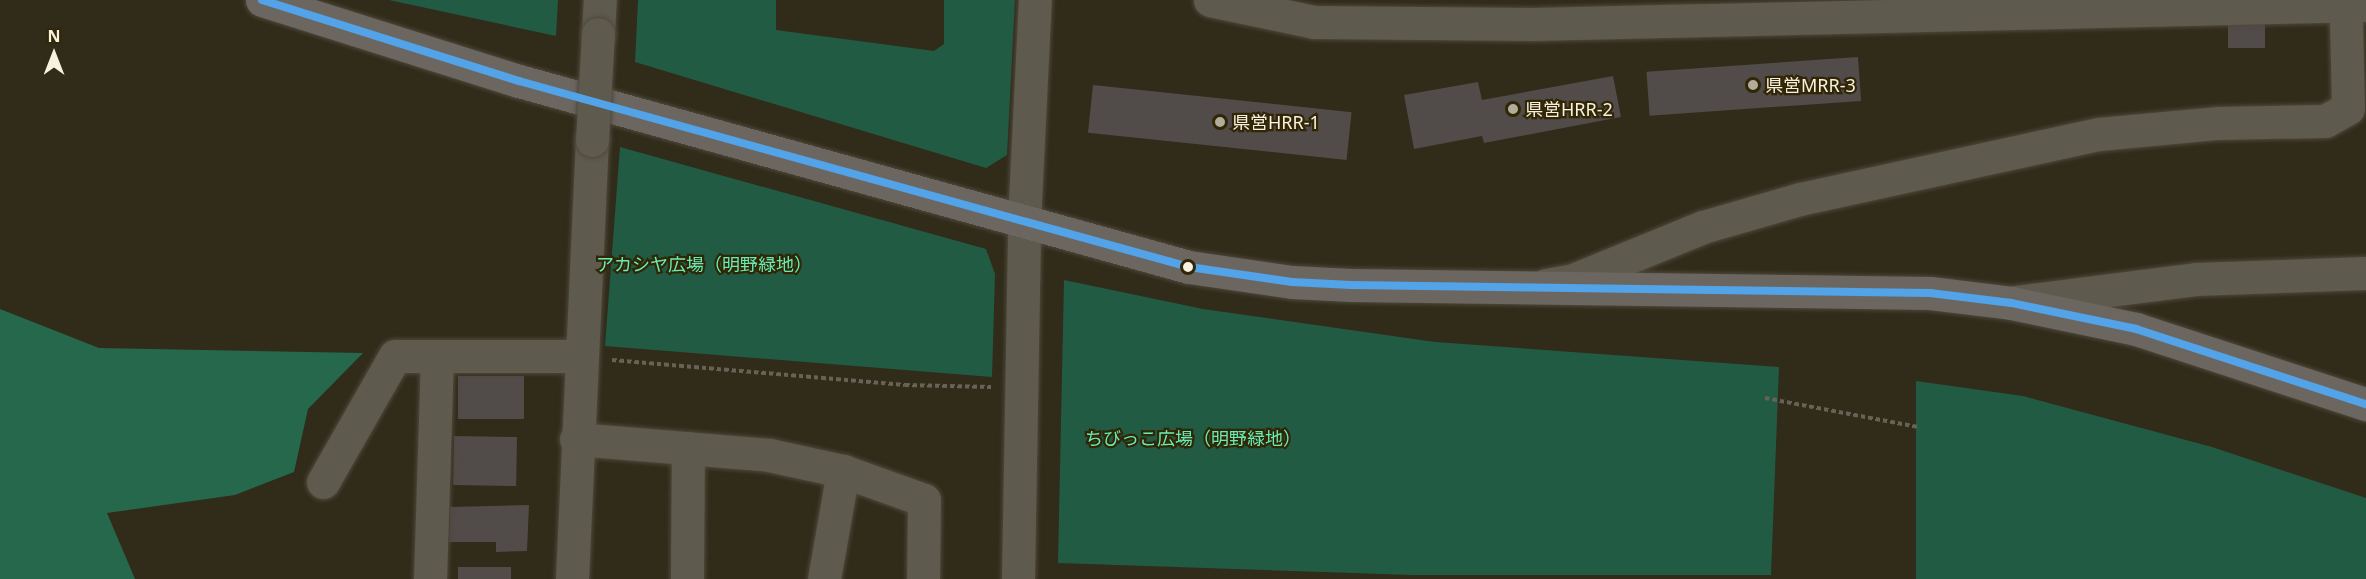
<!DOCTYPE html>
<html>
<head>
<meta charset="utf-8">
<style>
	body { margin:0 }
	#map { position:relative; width:2366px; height:579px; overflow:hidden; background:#312b1a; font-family:"Noto Sans","Noto Sans JP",sans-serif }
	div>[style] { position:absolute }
	.green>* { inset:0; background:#225b43 }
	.forest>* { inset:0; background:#25684b }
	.building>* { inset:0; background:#514b49; transform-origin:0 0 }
	.path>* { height:4px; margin-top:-2px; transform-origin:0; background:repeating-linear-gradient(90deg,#676156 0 4.5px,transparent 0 7.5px) }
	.roads { filter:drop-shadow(0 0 2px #4e483b) drop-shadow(0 0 2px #4e483b) }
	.minor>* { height:33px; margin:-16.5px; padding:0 16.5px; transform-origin:16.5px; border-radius:16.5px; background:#5e5a4e }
	.tertiary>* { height:33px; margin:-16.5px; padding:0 16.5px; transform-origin:16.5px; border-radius:16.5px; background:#5e5a4e }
	.primary>* { height:33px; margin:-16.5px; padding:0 16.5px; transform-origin:16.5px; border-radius:16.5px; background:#6c6661 }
	.bridges { filter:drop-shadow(0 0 2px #4e483b) drop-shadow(0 0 2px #4e483b) }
	.tertiary-bridge>* { height:33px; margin:-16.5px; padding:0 16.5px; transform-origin:16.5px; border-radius:16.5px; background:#5e5a4e }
	.bus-1>* { height:8px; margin:-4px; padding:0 4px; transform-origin:4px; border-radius:4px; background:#53a3e8 }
	.dots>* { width:16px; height:16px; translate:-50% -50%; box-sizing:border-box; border:3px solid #312605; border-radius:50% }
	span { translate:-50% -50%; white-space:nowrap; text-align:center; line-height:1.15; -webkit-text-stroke:4.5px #312605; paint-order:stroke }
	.poi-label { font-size:18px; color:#f8f1df }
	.left { translate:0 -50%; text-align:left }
	.park-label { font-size:18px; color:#66edb7 }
	.north { position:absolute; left:24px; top:24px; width:60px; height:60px; -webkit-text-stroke:4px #312605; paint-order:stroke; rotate:0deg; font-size:16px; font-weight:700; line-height:24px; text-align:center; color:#f8f1df }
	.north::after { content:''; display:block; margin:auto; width:21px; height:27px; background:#f8f1df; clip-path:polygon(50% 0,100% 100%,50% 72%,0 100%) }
</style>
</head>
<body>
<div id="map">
	<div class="green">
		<div style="clip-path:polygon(389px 0,558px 0,556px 36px)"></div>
		<div style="clip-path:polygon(638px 0,776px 0,776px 30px,934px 51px,944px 44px,944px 0,1015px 0,1007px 155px,986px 168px,635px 62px)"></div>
		<div style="clip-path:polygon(620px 147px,986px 249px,995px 274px,992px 377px,605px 346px)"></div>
		<div style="clip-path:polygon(1064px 280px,1203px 309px,1435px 342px,1779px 367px,1771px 575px,1412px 575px,1058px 563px)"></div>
		<div style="clip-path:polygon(1916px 381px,2023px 396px,2212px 447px,2366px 498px,2366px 579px,1916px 579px)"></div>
	</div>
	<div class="forest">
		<div style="clip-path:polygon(0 309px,99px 348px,363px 353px,308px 409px,294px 472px,235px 495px,107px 513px,135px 579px,0 579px)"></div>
	</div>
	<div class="building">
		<div style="left:2228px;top:18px;width:37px;height:30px"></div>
		<div style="left:1858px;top:57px;width:44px;height:212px;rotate:86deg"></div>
		<div style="clip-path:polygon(1613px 76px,1621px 117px,1484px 143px,1482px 136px,1414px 149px,1404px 95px,1478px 82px,1482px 100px)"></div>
		<div style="left:1093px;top:85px;width:260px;height:48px;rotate:6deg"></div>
		<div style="left:458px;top:376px;width:66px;height:43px"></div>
		<div style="left:454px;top:436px;width:63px;height:49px;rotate:1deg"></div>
		<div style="clip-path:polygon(529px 505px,527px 551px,496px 552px,496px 542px,449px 542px,450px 507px)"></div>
		<div style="left:511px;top:567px;width:12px;height:53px;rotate:90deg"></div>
	</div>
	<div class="path">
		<div style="left:612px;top:360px;width:294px;rotate:4.9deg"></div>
		<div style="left:905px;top:385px;width:86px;rotate:1.3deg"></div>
		<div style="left:1765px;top:398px;width:156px;rotate:10.7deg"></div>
	</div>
	<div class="roads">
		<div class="minor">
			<div style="left:1210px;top:0;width:106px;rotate:11.9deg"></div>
			<div style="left:1314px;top:22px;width:218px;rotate:0.5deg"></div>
			<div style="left:1532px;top:24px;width:834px;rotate:-1.31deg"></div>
			<div style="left:1546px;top:285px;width:27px;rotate:-10deg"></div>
			<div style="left:1573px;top:280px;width:140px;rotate:-22.2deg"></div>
			<div style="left:1703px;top:227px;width:101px;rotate:-16.1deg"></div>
			<div style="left:1800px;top:199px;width:306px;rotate:-12.3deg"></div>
			<div style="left:2099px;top:134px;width:120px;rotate:-5.3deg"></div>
			<div style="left:2218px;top:123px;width:107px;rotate:-1.1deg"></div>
			<div style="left:2325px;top:121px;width:26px;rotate:-29deg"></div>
			<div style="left:2348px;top:108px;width:89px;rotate:-91.3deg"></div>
			<div style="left:2346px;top:19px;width:20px;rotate:-108deg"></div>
			<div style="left:2015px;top:302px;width:182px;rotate:-7.2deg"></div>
			<div style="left:2196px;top:279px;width:170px;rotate:-2deg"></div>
			<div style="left:576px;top:439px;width:194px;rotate:4.7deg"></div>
			<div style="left:769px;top:455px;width:76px;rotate:12.2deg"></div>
			<div style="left:843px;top:471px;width:86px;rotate:19.7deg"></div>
			<div style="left:924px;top:500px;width:79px;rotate:90.7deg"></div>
			<div style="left:323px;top:482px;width:145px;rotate:-60.3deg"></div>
			<div style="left:395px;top:356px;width:185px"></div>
			<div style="left:430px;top:579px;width:220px;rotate:-88.2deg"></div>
			<div style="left:687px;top:579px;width:131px;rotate:-89.6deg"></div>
			<div style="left:824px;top:579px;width:110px;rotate:-80deg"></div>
		</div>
		<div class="tertiary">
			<div style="left:598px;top:34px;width:34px;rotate:-87deg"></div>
			<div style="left:572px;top:579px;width:439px;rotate:-87.4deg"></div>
			<div style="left:1018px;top:579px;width:357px;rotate:-89deg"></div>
			<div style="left:1024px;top:222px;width:222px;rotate:-87.2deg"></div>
		</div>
		<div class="primary">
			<div style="left:262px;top:0;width:269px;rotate:17.5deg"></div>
			<div style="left:519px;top:81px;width:695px;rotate:15.52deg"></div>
			<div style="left:1189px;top:267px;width:104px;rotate:8.3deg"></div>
			<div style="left:1292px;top:282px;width:59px;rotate:2.9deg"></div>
			<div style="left:1351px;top:285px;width:579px;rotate:0.79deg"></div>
			<div style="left:1930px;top:293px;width:82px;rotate:7deg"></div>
			<div style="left:2011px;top:303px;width:128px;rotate:11.7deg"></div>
			<div style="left:2136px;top:329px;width:242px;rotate:18.1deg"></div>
		</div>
	</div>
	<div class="bridges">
		<div class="tertiary-bridge">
			<div style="left:592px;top:140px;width:106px;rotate:-86.8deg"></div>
		</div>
	</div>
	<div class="bus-1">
		<div style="left:262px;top:0;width:269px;rotate:17.5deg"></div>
		<div style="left:519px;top:81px;width:695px;rotate:15.52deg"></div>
		<div style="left:1189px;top:267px;width:104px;rotate:8.3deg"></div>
		<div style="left:1292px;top:282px;width:59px;rotate:2.9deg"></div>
		<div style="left:1351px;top:285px;width:579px;rotate:0.79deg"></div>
		<div style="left:1930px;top:293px;width:82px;rotate:7deg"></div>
		<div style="left:2011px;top:303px;width:128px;rotate:11.7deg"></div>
		<div style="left:2136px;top:329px;width:242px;rotate:18.1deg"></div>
	</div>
	<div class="dots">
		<div style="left:1753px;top:85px;background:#b2ac9a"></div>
		<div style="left:1513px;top:109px;background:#b2ac9a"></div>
		<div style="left:1220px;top:122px;background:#b2ac9a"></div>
		<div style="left:1188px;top:267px;background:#f8f1df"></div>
	</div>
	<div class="poi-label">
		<span class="left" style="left:1765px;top:85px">県営MRR-3</span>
		<span class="left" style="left:1525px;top:109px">県営HRR-2</span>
		<span class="left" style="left:1232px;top:122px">県営HRR-1</span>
	</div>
	<div class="park-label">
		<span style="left:704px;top:264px">アカシヤ広場（明野緑地）</span>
		<span style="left:1193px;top:438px">ちびっこ広場（明野緑地）</span>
	</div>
	<div class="north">N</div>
</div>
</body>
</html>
